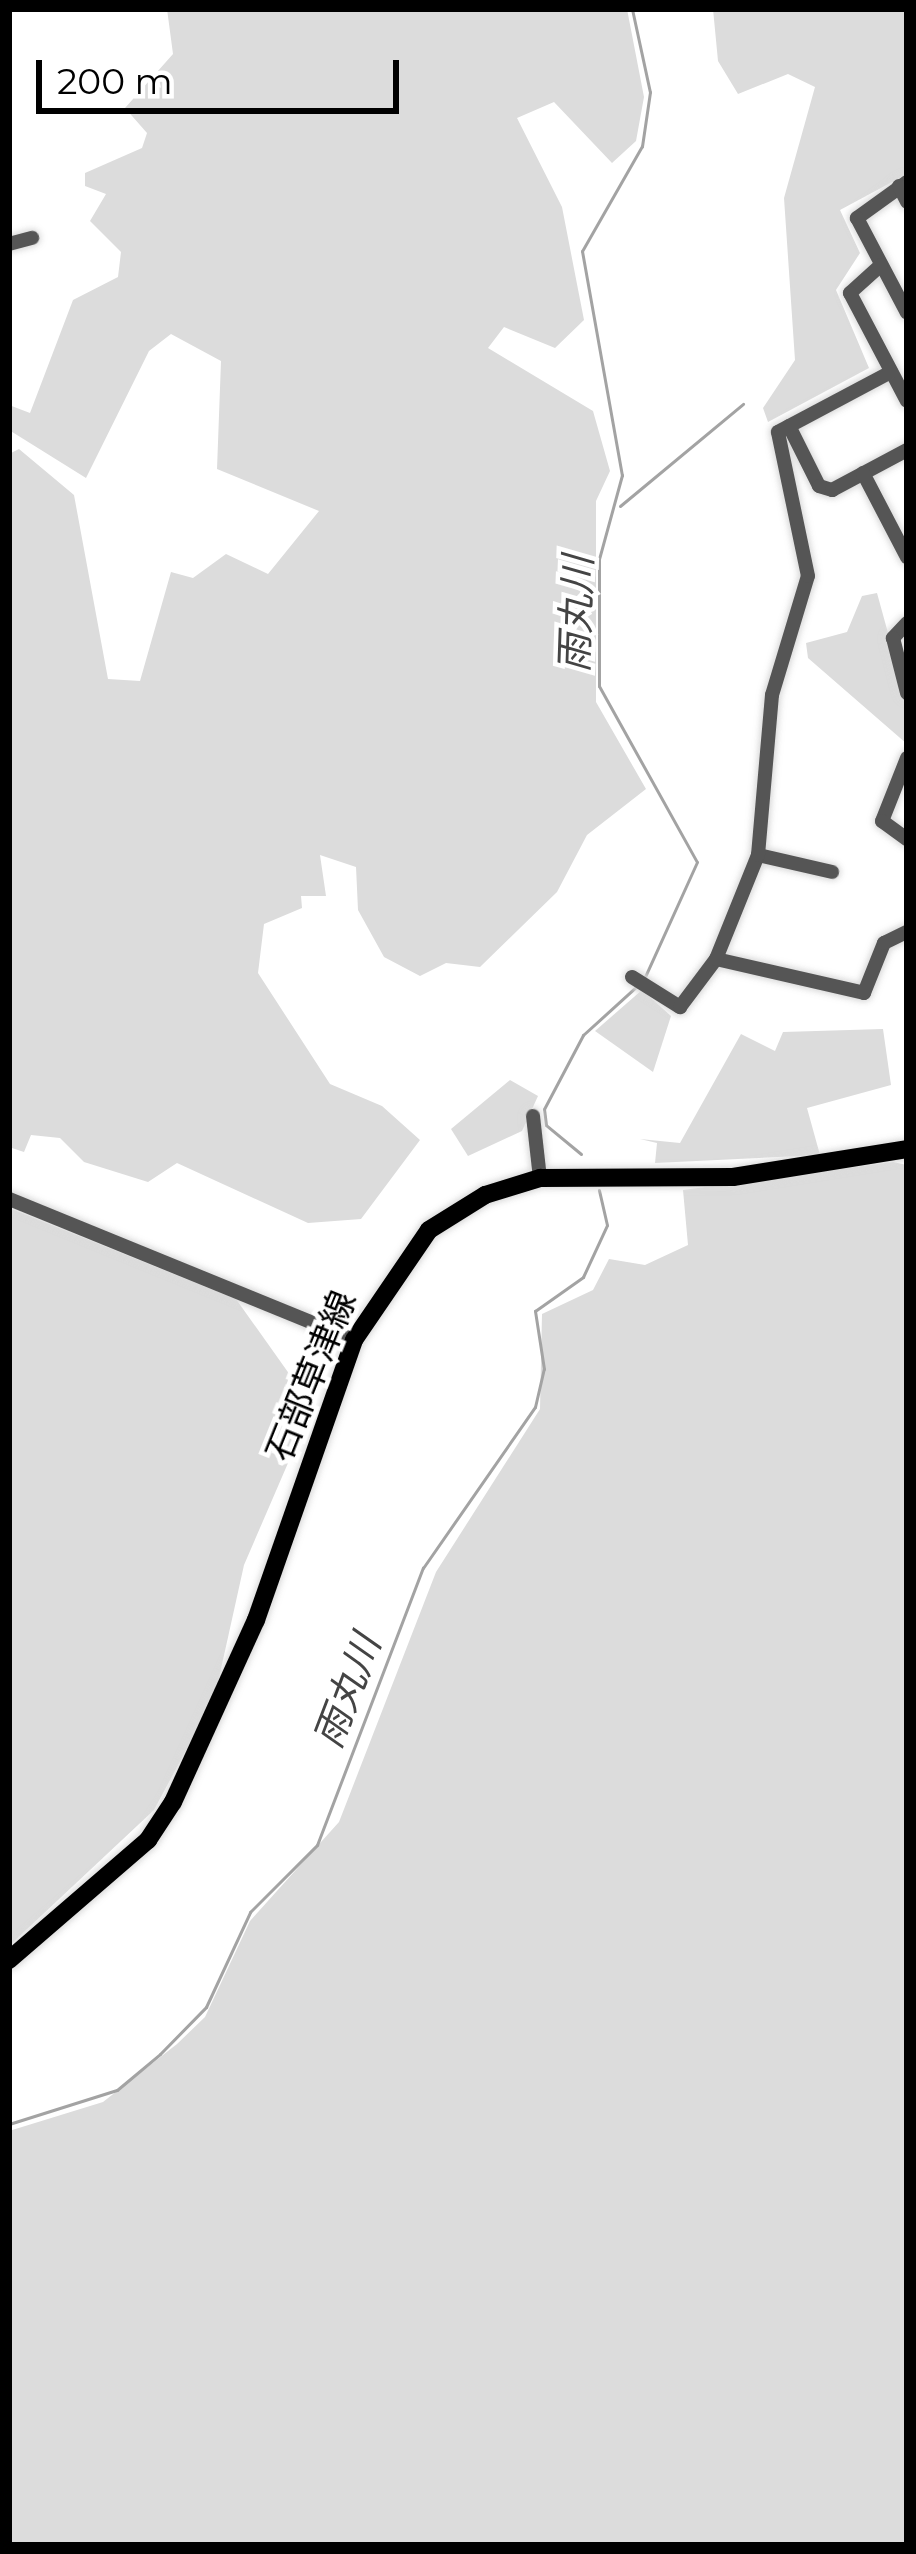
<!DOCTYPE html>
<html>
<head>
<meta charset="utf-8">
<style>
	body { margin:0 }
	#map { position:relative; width:916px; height:2554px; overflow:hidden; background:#fff; font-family:Montserrat,"Noto Sans JP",sans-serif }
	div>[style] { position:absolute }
	.green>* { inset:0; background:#dcdcdc }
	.stream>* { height:3px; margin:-1.5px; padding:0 1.5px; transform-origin:1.5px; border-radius:1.5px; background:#a3a3a3 }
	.roads { filter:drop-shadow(0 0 3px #dbdbdb) drop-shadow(0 0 3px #dbdbdb) }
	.minor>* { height:14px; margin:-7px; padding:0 7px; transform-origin:7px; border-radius:7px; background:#555 }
	.major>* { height:18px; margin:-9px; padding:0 9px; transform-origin:9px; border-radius:9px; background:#000 }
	span { translate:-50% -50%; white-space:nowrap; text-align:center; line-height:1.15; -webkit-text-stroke:9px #fff; paint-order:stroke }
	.street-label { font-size:36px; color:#000 }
	.water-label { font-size:39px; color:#444; font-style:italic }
	.frame { position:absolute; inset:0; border:12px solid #000; pointer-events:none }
	.scale { position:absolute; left:36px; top:60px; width:363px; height:54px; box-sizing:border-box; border:6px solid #000; border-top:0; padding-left:15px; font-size:36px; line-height:42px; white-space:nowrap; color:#000; -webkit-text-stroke:9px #fff; paint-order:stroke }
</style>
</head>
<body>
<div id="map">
	<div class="green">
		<div style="clip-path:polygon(167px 9px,627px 9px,644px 97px,636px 141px,612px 163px,554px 102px,517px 118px,562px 207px,584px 320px,555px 348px,504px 327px,488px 348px,593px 411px,610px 471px,596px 501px,596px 702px,646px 789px,587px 835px,557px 892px,480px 967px,446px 963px,420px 976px,384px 957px,358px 910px,356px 867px,320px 855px,326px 896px,301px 896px,302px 908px,264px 924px,258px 973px,330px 1084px,382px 1106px,420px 1140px,361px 1219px,308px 1223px,177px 1163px,148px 1182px,84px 1162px,60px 1138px,31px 1135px,24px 1152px,9px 1147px,9px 454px,19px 449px,74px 495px,108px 679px,140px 681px,171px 572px,193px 578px,226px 554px,268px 574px,319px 511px,217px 469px,221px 361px,171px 334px,149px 351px,86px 478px,9px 430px,9px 405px,30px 413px,73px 300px,118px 277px,121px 252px,90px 221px,106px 194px,85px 186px,85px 173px,142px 148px,147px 133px,125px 108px,173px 54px)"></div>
		<div style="clip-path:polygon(713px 9px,907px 9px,907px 174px,840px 210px,860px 253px,836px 290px,869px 368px,768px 422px,763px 408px,795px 360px,784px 198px,815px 87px,788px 74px,738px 94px,718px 61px)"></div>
		<div style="clip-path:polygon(877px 593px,907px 702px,907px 744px,808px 658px,806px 643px,847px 632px,862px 596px)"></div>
		<div style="clip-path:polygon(642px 990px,671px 1016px,653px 1072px,595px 1031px)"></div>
		<div style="clip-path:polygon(883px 1029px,891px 1085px,807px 1108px,820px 1155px,655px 1163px,657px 1143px,640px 1139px,680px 1143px,741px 1034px,775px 1051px,783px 1032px)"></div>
		<div style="clip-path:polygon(510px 1080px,538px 1096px,522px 1131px,468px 1156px,451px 1129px)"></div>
		<div style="clip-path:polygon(893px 1162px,907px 1165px,907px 2545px,9px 2545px,9px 2131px,103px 2102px,177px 2044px,205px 2017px,250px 1921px,339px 1822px,436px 1572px,540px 1409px,542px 1314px,593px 1290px,609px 1259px,645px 1265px,688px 1245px,683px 1190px)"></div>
		<div style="clip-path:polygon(9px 1208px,236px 1299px,290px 1375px,304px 1426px,244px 1565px,215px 1696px,154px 1810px,9px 1946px)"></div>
	</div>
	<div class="stream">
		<div style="left:632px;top:9px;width:85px;rotate:77.8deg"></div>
		<div style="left:650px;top:92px;width:55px;rotate:98.4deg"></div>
		<div style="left:642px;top:146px;width:121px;rotate:119.7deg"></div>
		<div style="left:582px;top:251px;width:228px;rotate:79.9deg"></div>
		<div style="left:622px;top:475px;width:87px;rotate:105.3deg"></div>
		<div style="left:599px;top:559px;width:127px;rotate:90deg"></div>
		<div style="left:599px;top:686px;width:201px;rotate:60.9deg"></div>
		<div style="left:697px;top:862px;width:128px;rotate:114.4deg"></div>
		<div style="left:620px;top:506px;width:160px;rotate:-39.7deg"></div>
		<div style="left:581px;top:1154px;width:45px;rotate:-140.4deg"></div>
		<div style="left:546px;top:1125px;width:16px;rotate:-97deg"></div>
		<div style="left:544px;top:1109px;width:84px;rotate:-62.2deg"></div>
		<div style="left:583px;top:1035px;width:73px;rotate:-42.2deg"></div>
		<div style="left:9px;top:2124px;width:113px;rotate:-17.5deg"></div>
		<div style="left:117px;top:2090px;width:56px;rotate:-39.9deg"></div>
		<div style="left:160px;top:2054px;width:66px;rotate:-45.6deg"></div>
		<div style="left:206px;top:2007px;width:105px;rotate:-65.1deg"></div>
		<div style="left:250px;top:1912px;width:95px;rotate:-45deg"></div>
		<div style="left:317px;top:1845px;width:297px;rotate:-69.1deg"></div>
		<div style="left:423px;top:1568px;width:196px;rotate:-55.2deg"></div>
		<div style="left:535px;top:1407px;width:39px;rotate:-77deg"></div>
		<div style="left:544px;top:1369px;width:59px;rotate:-98.8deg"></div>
		<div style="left:535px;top:1311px;width:59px;rotate:-35.3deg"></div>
		<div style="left:583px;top:1277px;width:57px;rotate:-65.2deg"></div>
		<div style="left:607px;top:1225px;width:36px;rotate:-103deg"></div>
	</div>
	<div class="roads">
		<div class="minor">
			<div style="left:907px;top:182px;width:62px;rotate:144.2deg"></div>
			<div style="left:857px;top:218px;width:107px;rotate:62.2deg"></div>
			<div style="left:899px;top:186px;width:18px;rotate:63deg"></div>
			<div style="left:9px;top:244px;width:24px;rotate:-15deg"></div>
			<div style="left:881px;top:265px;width:42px;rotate:137.9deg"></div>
			<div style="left:850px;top:293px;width:122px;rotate:62.2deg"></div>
			<div style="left:789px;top:426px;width:67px;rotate:63.4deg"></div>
			<div style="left:819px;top:486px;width:14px;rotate:17deg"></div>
			<div style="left:832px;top:490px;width:85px;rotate:-28.1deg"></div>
			<div style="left:863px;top:473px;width:95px;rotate:62.4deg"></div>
			<div style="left:907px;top:623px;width:21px;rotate:133deg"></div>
			<div style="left:893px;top:638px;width:57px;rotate:75.7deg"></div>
			<div style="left:907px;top:758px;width:68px;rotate:111.6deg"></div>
			<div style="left:882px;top:821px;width:31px;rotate:36deg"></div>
			<div style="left:758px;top:855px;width:76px;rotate:12.9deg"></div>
			<div style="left:716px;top:959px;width:152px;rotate:12.9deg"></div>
			<div style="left:864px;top:993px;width:54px;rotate:-68.2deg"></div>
			<div style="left:884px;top:943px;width:25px;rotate:-26deg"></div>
			<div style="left:632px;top:977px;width:57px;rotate:32deg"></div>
			<div style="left:680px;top:1007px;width:60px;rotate:-53.1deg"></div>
			<div style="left:716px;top:959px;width:112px;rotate:-68deg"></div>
			<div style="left:758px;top:855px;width:161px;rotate:-85deg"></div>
			<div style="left:772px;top:695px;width:124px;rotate:-73.2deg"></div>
			<div style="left:808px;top:576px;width:147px;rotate:-101.8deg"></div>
			<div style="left:778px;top:432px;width:128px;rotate:-28deg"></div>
			<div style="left:533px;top:1116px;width:62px;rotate:83.6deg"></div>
			<div style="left:9px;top:1199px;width:373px;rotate:22.2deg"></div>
		</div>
		<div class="major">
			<div style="left:9px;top:1960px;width:184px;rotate:-40.8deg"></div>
			<div style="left:148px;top:1840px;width:45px;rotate:-56.7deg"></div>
			<div style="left:173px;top:1802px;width:200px;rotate:-65.5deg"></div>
			<div style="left:256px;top:1620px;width:297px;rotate:-70.7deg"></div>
			<div style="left:354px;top:1340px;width:133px;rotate:-55.7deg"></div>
			<div style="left:429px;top:1230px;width:66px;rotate:-32deg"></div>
			<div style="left:485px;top:1195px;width:58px;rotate:-17.2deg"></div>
			<div style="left:540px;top:1178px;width:193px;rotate:-0.3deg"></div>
			<div style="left:733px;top:1177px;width:176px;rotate:-9.1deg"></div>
		</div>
	</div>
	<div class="street-label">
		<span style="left:311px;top:1376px;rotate:-68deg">石部草津線</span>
	</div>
	<div class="water-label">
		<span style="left:576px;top:614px;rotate:-88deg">雨丸川</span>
		<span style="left:347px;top:1691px;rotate:-69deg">雨丸川</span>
	</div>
	<div class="frame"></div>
	<div class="scale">200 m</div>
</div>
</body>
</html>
